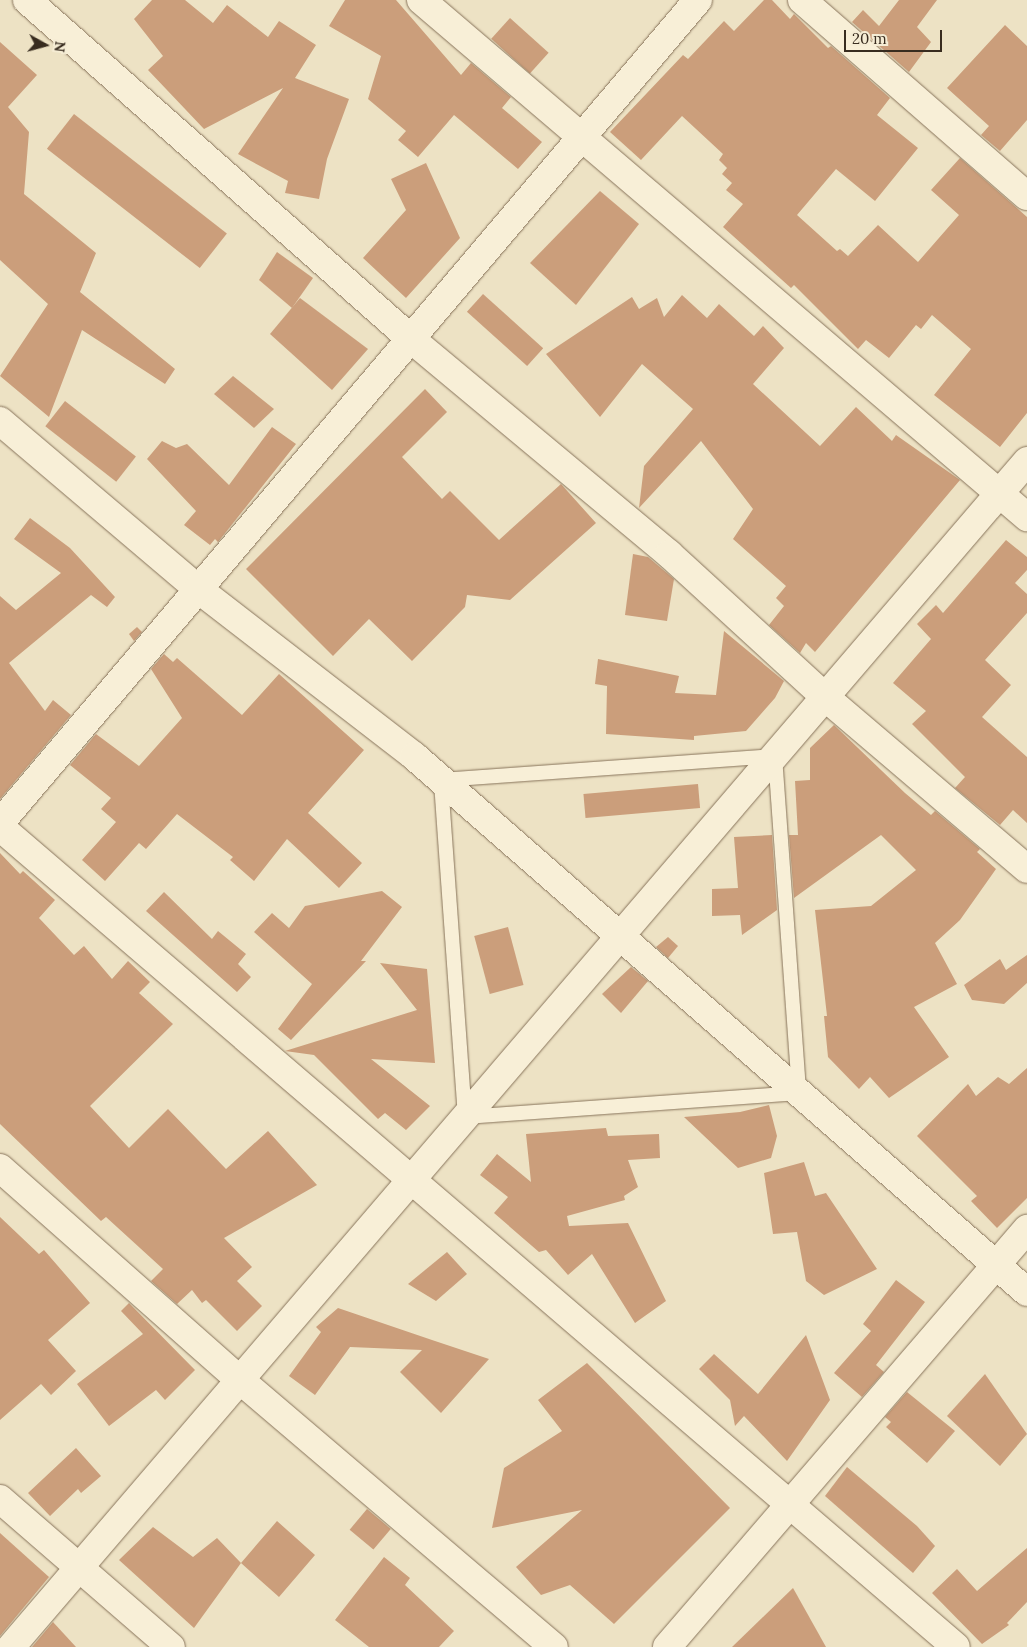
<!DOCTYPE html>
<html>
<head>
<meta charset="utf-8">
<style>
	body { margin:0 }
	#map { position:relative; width:1027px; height:1647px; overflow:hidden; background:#ede2c4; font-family:Lora,serif }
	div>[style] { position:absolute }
	.building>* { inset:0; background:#cb9e7b; transform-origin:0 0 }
	.roads { filter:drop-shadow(0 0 1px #88745b) drop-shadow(0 0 1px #88745b) }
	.lane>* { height:14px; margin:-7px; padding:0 7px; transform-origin:7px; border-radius:7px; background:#f8efd7 }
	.street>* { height:28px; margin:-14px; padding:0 14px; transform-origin:14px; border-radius:14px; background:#f8efd7 }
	span { translate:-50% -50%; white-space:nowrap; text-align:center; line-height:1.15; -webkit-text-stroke:4px #f5ecd4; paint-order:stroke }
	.north { position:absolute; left:20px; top:20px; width:50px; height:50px; -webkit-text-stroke:4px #f5ecd4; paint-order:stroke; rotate:97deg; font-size:14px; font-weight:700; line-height:20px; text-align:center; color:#382c1f }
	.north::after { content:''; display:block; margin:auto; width:18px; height:22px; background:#382c1f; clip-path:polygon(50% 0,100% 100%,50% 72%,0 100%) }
	.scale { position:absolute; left:844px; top:30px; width:98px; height:22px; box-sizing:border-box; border:2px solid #382c1f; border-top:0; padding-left:6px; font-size:15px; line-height:18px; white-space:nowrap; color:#382c1f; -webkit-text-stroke:4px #f5ecd4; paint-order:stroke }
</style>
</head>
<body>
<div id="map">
	<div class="building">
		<div style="clip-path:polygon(152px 0,185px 0,213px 23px,227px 5px,268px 37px,279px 21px,316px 45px,295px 78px,349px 99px,327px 159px,319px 199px,285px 193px,288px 181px,238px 154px,283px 88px,204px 129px,148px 70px,163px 56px,134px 19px)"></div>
		<div style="clip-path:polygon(345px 0,396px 0,461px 75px,471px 63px,511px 97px,502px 108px,542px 142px,518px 169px,454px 115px,418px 157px,398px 140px,406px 131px,368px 99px,381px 56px,329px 26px)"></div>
		<div style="clip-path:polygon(764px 0,772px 0,790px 19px,794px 14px,828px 48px,831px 46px,890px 98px,877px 115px,918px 148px,875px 201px,836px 169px,797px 215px,837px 251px,840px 249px,848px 256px,878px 225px,918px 262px,959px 215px,931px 190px,960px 158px,1027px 217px,1027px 413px,1000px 447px,934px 395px,971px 349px,932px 315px,921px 329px,916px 325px,889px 358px,866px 340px,858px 349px,794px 285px,791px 288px,723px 227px,743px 204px,726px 190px,732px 183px,722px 174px,727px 168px,719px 160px,723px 154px,682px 116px,641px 160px,610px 132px,683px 55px,688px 59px,724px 21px,734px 31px)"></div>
		<div style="clip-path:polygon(899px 0,937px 0,917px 27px,931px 42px,909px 72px,852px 22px,863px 10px,879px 26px)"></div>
		<div style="left:510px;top:18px;width:52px;height:28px;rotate:42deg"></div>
		<div style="clip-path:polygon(1005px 25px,1027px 46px,1027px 120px,1000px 151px,981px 135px,989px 126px,947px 88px)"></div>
		<div style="clip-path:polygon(0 42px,37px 75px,8px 107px,29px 132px,24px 194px,96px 253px,80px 292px,175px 369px,165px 384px,82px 330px,49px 417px,0 376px,48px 304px,0 260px)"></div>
		<div style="left:74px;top:114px;width:194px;height:44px;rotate:38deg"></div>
		<div style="clip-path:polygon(426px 163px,460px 238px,406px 298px,363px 258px,406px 210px,391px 179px)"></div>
		<div style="clip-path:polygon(600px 191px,639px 224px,576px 305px,530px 263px)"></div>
		<div style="clip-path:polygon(277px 252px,313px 278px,292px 308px,259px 280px)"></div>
		<div style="left:483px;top:294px;width:81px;height:24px;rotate:42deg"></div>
		<div style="clip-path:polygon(682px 295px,707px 318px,719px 304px,754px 336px,763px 326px,784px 348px,753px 384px,820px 446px,856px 407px,892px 441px,896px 435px,960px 480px,815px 652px,806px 643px,800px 653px,769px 625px,784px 606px,776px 598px,786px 586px,733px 539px,753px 509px,701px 441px,639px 508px,644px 466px,693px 409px,642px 364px,600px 417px,546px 354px,632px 297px,639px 309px,657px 298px,664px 317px)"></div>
		<div style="clip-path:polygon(300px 298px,368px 349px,332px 390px,270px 334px)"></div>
		<div style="clip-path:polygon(233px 376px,274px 409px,254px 428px,214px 394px)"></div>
		<div style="clip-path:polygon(425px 389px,447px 412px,402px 457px,442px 499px,450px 491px,499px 540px,561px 484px,596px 523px,510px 600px,467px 595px,465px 607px,412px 661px,369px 619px,333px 656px,246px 569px)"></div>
		<div style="left:65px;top:401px;width:90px;height:32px;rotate:38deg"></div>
		<div style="clip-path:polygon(272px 427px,296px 444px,218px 542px,215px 539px,210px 545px,184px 525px,196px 511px,147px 459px,162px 441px,176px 448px,187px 444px,229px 485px)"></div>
		<div style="clip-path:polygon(30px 518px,70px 548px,115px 597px,107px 607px,91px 595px,9px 663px,45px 711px,53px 700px,71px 715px,0 799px,0 596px,16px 610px,61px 573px,14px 539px)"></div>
		<div style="clip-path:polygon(1006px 540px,1027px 557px,1027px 570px,1015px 583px,1027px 594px,1027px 613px,985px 660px,1011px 685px,982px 717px,1027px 757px,1027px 823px,1013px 810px,1000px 825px,955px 788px,965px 777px,912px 724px,926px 711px,893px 683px,931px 639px,917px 624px,936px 605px,943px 613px)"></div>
		<div style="clip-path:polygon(633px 554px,648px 557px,674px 579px,667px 621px,625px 615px)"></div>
		<div style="clip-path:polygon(137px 627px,142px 632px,134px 641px,129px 634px)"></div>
		<div style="clip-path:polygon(724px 631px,784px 681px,775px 698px,746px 731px,694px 736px,694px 740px,606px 734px,607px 686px,595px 684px,598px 659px,679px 676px,675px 693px,716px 695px)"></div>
		<div style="clip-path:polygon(164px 654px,173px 662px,177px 658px,242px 715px,279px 674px,364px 750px,308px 813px,362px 863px,339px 888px,287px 839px,254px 881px,230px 860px,233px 857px,177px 814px,146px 849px,139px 843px,105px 881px,82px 860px,116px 822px,101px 809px,111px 798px,70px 765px,96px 734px,139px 766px,182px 718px,151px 669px)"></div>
		<div style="clip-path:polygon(834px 725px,905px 793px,931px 815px,935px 811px,980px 849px,977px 852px,996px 869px,960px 920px,935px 943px,957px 984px,914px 1007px,949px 1057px,889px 1098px,870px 1077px,859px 1089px,828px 1057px,824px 1016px,827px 1016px,815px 910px,871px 906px,916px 870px,881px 835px,794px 898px,789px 835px,798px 835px,795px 781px,810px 780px,810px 748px)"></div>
		<div style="left:698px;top:784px;width:24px;height:115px;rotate:85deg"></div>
		<div style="clip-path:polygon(772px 835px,777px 910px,742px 935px,740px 915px,712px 916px,712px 889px,738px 888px,734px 837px)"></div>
		<div style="clip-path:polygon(0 853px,20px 874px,23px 871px,55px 900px,39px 918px,74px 955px,84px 946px,112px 979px,128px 961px,150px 982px,139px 993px,173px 1024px,90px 1106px,129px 1148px,168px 1109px,226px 1169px,268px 1131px,317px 1185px,224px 1238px,252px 1267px,237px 1281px,262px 1306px,237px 1331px,206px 1300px,202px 1303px,192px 1290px,177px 1304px,151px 1281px,163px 1269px,106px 1217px,101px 1221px,0 1124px)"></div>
		<div style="clip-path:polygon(382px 891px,402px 907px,361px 961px,366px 961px,291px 1040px,278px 1029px,312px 984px,254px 932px,272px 913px,289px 928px,305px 906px)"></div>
		<div style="clip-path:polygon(164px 892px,212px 939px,218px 931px,246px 954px,238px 964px,251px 977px,237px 992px,146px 911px)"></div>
		<div style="left:508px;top:927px;width:60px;height:35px;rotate:75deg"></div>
		<div style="clip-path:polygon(668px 937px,678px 946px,668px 958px,656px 947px)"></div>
		<div style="clip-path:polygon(1027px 955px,1027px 983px,1004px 1004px,972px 1000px,964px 985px,1000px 959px,1006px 970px)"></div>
		<div style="clip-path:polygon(380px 963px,427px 969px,435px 1063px,371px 1059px,430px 1106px,406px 1130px,385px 1113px,378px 1119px,314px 1055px,285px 1051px,417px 1010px)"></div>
		<div style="clip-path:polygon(631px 967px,648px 981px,621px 1013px,602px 994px)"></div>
		<div style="clip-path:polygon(1027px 1068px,1027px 1198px,997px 1228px,971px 1201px,977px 1196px,917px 1136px,968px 1084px,976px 1096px,998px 1077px,1009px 1084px)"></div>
		<div style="clip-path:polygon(769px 1105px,777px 1136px,771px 1158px,738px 1168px,684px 1117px,740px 1112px)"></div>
		<div style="clip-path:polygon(606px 1128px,608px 1136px,659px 1134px,660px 1158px,628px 1160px,638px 1187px,624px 1196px,625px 1200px,567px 1216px,569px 1226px,628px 1223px,666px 1301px,635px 1323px,592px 1254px,568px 1275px,546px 1250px,539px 1252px,494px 1213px,508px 1197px,480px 1175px,497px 1154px,531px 1182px,526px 1134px)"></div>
		<div style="clip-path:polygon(804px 1162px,815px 1196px,826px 1193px,877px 1269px,824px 1295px,806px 1281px,797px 1232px,773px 1234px,764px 1173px)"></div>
		<div style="clip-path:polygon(0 1217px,39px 1254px,44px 1250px,90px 1303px,48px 1340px,76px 1371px,51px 1395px,41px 1384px,0 1420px)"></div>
		<div style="clip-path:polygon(447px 1252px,467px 1274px,436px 1301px,408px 1284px)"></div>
		<div style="clip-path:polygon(896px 1280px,925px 1302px,876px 1365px,884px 1372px,862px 1397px,834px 1373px,871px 1331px,863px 1324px)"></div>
		<div style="clip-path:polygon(129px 1303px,195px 1370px,165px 1400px,156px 1390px,109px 1426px,77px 1384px,143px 1334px,121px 1311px)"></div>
		<div style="clip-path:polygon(338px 1308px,432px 1340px,489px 1359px,441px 1413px,400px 1372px,422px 1350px,350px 1347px,315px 1395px,289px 1376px,321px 1332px,316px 1327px)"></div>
		<div style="clip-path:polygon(806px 1335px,830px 1400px,787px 1461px,744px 1416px,735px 1426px,730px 1400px,699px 1369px,714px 1354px,758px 1394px)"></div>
		<div style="clip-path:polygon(587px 1363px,730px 1508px,614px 1624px,570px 1585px,541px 1595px,516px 1567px,582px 1510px,492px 1528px,504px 1468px,562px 1431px,538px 1400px)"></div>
		<div style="clip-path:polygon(985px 1374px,1027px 1434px,1000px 1466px,947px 1416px)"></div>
		<div style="clip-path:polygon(907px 1392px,955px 1431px,927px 1463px,886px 1427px,891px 1422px,885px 1417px)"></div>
		<div style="clip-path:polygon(76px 1448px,101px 1476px,81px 1493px,78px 1489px,50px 1516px,28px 1493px)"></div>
		<div style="clip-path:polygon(847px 1467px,917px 1526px,935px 1546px,913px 1573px,825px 1496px)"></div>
		<div style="left:367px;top:1509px;width:31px;height:27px;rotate:40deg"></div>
		<div style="clip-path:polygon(277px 1521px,315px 1555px,279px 1597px,241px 1563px,194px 1628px,119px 1560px,153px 1527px,193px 1557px,217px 1538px,241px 1563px)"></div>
		<div style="clip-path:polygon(0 1533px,49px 1577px,0 1636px)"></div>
		<div style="clip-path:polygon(1027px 1548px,1027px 1602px,1007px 1623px,1009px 1625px,982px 1644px,932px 1593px,957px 1569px,977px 1591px)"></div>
		<div style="clip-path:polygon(384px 1557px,410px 1578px,405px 1585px,454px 1631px,439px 1647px,369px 1647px,335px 1620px)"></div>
		<div style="clip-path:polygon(793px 1588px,826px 1647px,732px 1647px)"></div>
		<div style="clip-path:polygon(53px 1622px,76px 1647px,32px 1647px)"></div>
	</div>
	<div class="roads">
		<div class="lane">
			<div style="left:775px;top:756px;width:338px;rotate:85.9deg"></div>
			<div style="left:799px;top:1093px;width:335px;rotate:175.9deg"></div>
			<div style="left:465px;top:1117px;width:338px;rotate:-94.1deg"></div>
			<div style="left:441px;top:780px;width:335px;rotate:-4.1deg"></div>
		</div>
		<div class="street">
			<div style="left:27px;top:0;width:512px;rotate:41.44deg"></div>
			<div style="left:411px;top:339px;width:336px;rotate:39.8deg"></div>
			<div style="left:669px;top:554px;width:212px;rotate:42.5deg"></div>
			<div style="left:825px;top:697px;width:265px;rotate:40.4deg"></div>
			<div style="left:421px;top:0;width:797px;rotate:40.47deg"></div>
			<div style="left:802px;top:0;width:298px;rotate:41.1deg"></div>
			<div style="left:0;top:421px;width:260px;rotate:40.3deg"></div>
			<div style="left:198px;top:589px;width:273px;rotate:37.7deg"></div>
			<div style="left:414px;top:756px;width:814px;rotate:41.17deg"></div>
			<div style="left:0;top:823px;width:1079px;rotate:-49.7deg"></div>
			<div style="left:0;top:827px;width:1259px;rotate:40.62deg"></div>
			<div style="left:0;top:1168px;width:320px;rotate:41.5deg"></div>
			<div style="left:240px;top:1380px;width:412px;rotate:40.4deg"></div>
			<div style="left:0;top:1499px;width:226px;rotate:40.9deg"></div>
			<div style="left:11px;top:1647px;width:1562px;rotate:-49.41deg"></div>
			<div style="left:667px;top:1647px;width:552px;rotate:-49.26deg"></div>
		</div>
	</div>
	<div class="north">N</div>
	<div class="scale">20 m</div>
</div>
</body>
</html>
